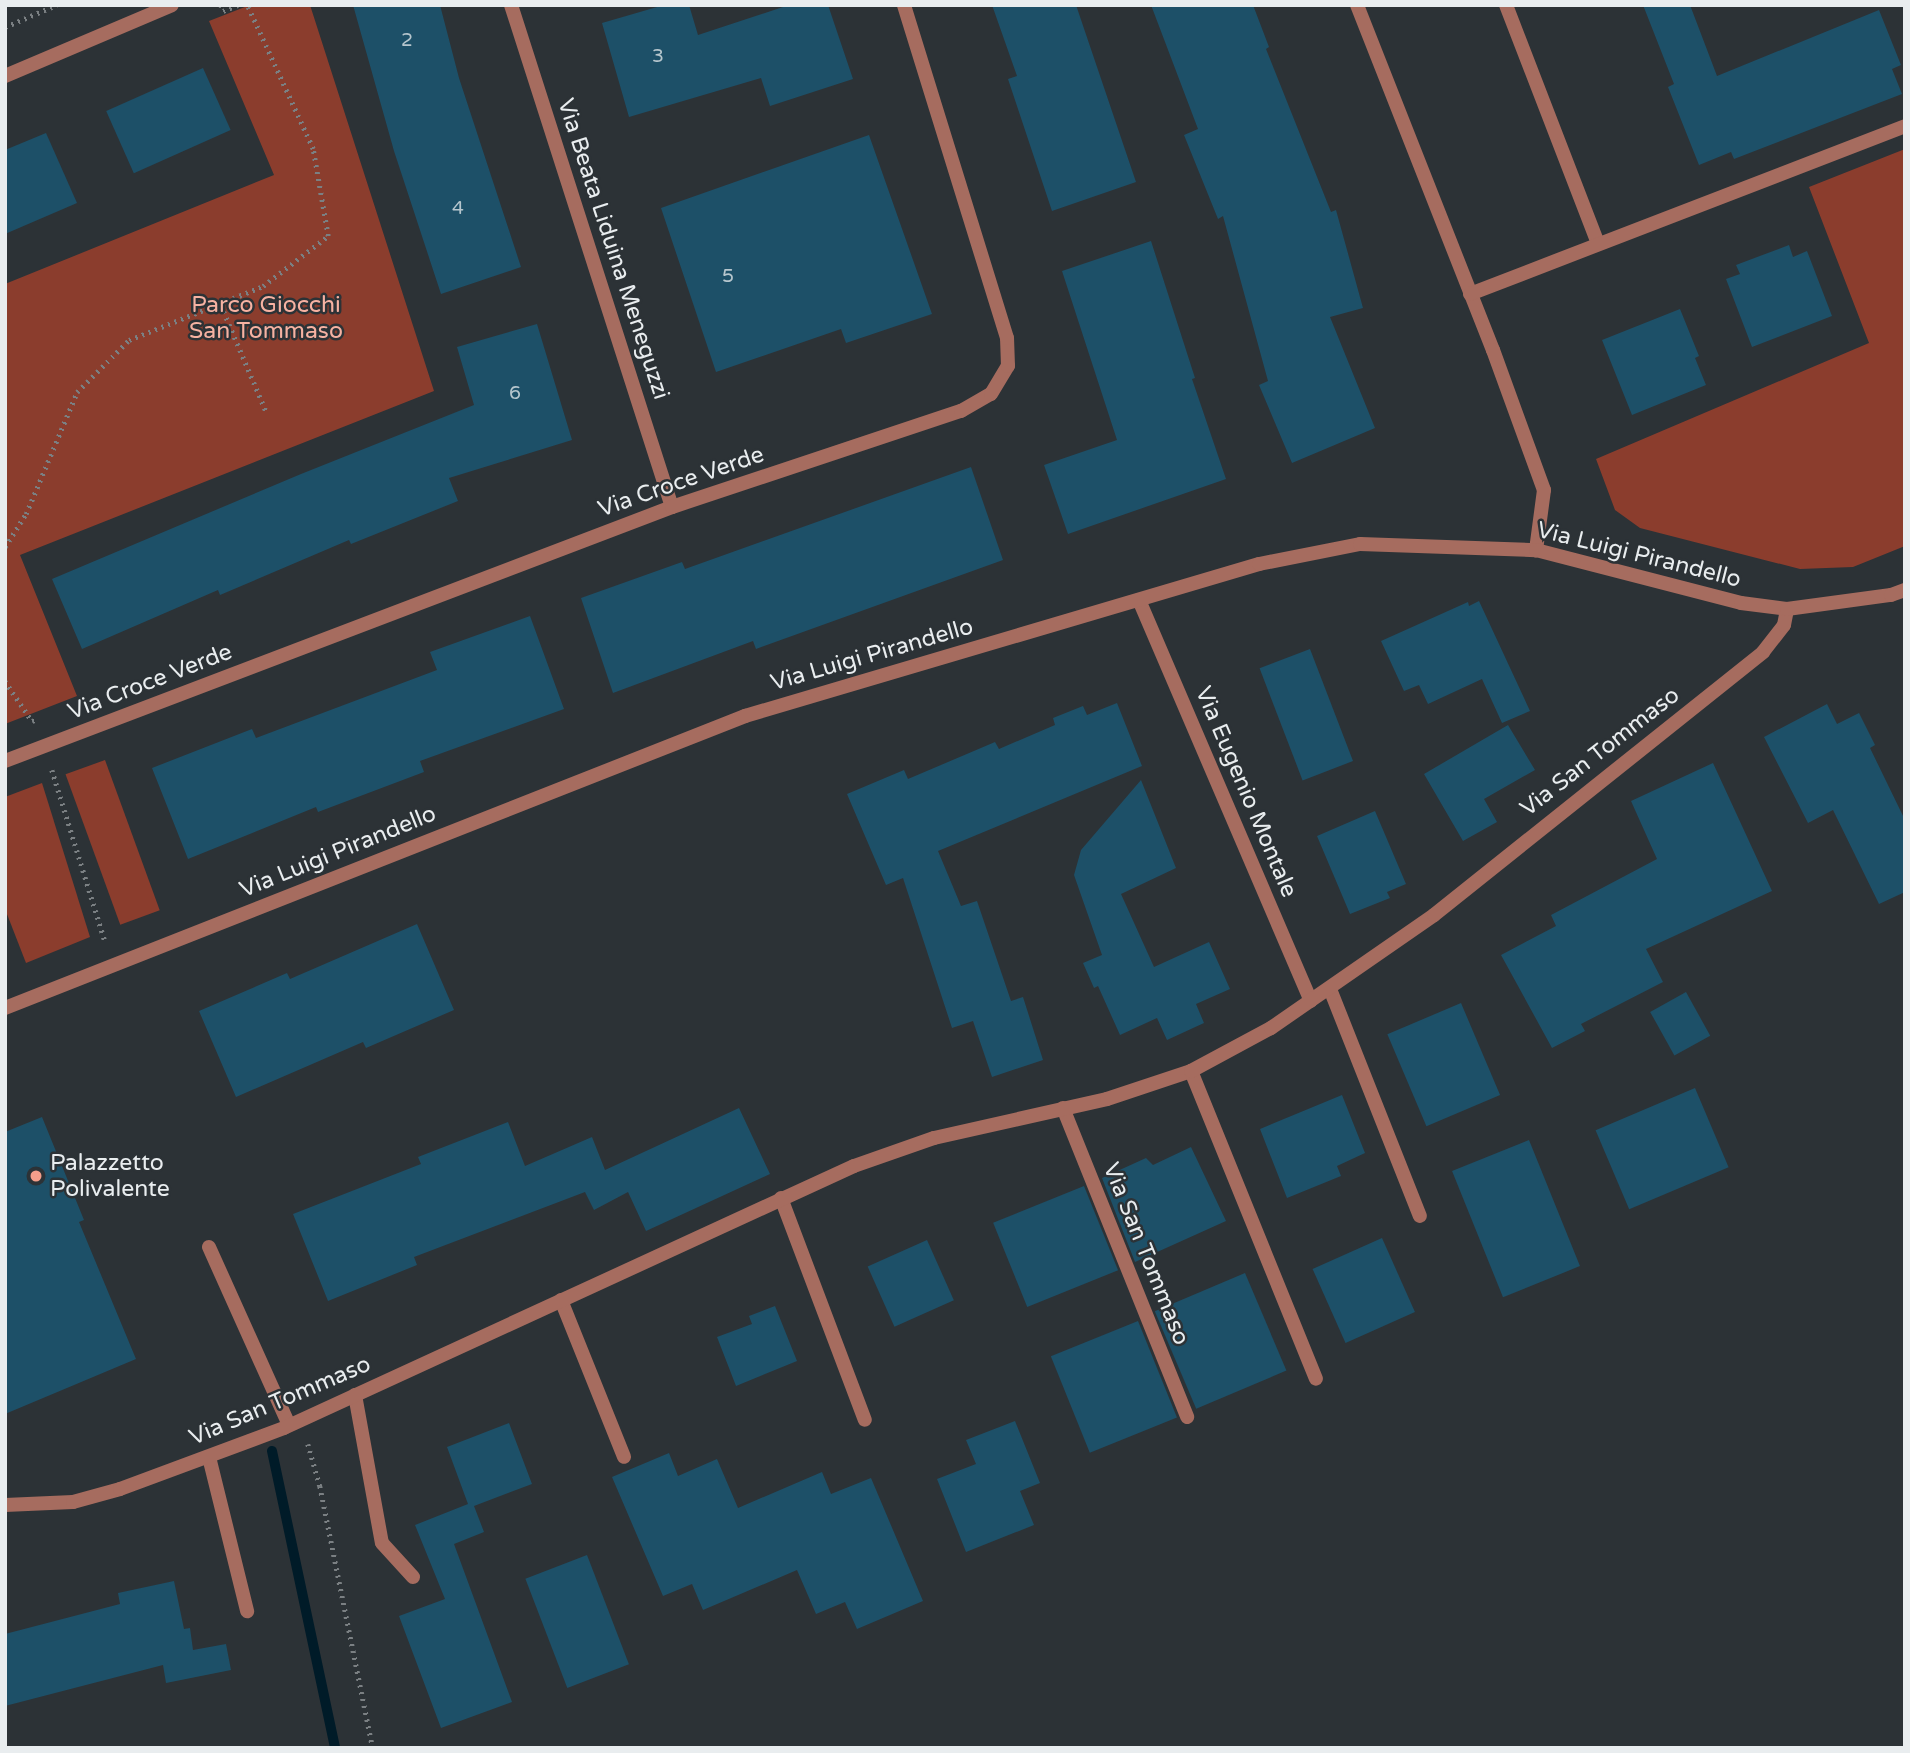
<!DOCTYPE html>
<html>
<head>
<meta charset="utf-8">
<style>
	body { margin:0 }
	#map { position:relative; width:1910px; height:1753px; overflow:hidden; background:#2c3236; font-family:"Varela Round",sans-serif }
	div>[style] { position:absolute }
	.green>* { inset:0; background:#8b3d2d; transform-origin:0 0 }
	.stream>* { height:10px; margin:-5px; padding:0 5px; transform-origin:5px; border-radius:5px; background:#001b28 }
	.building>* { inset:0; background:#1d5068; transform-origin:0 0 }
	.path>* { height:4.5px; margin-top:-2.25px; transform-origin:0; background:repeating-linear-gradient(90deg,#7b8083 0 2px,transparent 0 7px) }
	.service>* { height:14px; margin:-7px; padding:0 7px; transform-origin:7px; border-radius:7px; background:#a66c5f }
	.minor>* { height:14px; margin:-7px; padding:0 7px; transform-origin:7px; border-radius:7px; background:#a66c5f }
	.tertiary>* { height:14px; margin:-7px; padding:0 7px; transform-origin:7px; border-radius:7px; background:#a66c5f }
	.dots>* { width:19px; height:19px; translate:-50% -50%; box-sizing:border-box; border:4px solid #2c3236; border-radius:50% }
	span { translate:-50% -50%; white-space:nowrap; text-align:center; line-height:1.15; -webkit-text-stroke:5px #2c3236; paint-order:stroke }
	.number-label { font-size:19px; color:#b6c6cd }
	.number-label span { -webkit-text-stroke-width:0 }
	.street-label { font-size:23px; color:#e9edef }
	.park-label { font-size:23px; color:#f7b2a2 }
	.poi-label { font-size:23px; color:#e9edef }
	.left { translate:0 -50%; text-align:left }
	.frame { position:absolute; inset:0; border:7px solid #e9edef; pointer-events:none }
</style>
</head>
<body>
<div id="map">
	<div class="green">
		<div style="clip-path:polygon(250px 5px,310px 5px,434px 391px,20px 555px,77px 696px,5px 724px,5px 284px,274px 175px,209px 21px)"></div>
		<div style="clip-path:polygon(1905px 149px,1905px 546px,1853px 567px,1800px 569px,1640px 528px,1615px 510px,1596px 459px,1869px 343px,1809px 187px)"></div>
		<div style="left:105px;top:760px;width:160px;height:42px;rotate:70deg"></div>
		<div style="clip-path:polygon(42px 783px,90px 937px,26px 963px,5px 909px,5px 797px)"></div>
	</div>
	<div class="stream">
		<div style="left:272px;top:1451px;width:304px;rotate:78deg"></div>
	</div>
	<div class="building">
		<div style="clip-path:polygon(353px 5px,440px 5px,459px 78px,521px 267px,441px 294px,394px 151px)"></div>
		<div style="clip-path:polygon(664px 5px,689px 5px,698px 35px,789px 5px,828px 5px,853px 79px,770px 106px,761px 78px,629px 117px,602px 23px)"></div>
		<div style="clip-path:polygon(992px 5px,1076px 5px,1136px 182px,1052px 211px,1008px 79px,1017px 76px)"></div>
		<div style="clip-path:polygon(1151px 5px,1253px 5px,1269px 47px,1266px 49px,1331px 212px,1336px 210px,1363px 308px,1330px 317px,1375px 428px,1292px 463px,1259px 385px,1268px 381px,1223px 216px,1218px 219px,1184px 135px,1198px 129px)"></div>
		<div style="clip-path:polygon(1643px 5px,1690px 5px,1717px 76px,1879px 10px,1901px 65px,1892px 69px,1902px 94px,1734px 159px,1731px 152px,1699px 165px,1668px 87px,1674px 84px)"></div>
		<div style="left:203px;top:68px;width:68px;height:106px;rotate:66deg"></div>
		<div style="clip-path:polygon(46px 133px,77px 203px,5px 234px,5px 150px)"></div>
		<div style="clip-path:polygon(869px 135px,932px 314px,846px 343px,841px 329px,716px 372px,661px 208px)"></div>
		<div style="clip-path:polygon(1151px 241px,1195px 378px,1192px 379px,1226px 479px,1068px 534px,1044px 465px,1117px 440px,1062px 271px)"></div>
		<div style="clip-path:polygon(1789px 245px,1793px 257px,1807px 251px,1832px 316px,1752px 347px,1726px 279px,1740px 274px,1736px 265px)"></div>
		<div style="clip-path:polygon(1680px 309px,1699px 356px,1695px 358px,1706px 385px,1632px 415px,1602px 340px)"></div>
		<div style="clip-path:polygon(537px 324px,572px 440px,449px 478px,458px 501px,351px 544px,349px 540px,220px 595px,218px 590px,82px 649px,52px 579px,301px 474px,474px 405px,457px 347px)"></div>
		<div style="clip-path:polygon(971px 467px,1003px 560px,756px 649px,753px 641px,613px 693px,581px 598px,682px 562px,685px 569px)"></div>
		<div style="clip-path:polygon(1479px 601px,1530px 711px,1502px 723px,1482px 679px,1428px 704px,1419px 685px,1404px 691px,1381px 641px,1468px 602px,1469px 606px)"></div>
		<div style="clip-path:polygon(530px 616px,564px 709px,420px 761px,424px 772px,318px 812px,316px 807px,188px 859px,152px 768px,252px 729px,256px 738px,437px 670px,430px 652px)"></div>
		<div style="left:1310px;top:649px;width:120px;height:54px;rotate:69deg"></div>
		<div style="clip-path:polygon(1117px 703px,1142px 766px,938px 851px,961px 906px,977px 901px,1011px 1001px,1023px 997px,1043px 1060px,992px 1077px,973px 1021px,952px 1028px,903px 878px,886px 885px,847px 794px,904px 770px,908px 779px,995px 742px,999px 749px,1055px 725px,1053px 718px,1083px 706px,1087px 715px)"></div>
		<div style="clip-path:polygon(1827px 704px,1837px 724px,1859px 713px,1875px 745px,1870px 748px,1905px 820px,1905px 892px,1879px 904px,1833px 810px,1808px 823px,1764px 737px)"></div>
		<div style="clip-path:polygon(1508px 725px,1535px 770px,1484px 799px,1497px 822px,1463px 841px,1424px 774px)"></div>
		<div style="clip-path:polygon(1713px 763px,1772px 891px,1646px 949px,1663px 982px,1581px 1024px,1585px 1031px,1552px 1048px,1501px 955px,1556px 926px,1551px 915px,1657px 859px,1631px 801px)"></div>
		<div style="clip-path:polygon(1141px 780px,1176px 868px,1121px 894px,1154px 967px,1209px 942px,1230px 989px,1196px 1004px,1204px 1023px,1167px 1040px,1157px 1018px,1120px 1035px,1098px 986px,1094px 988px,1083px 963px,1102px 955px,1074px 875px,1081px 850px)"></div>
		<div style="clip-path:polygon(1375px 811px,1406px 884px,1387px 892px,1390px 898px,1350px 914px,1317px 836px)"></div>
		<div style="clip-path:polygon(417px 924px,454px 1010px,366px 1048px,363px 1042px,236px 1097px,199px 1011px,287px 973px,290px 979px)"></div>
		<div style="left:1686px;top:992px;width:50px;height:41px;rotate:61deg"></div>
		<div style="left:1461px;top:1003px;width:100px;height:80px;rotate:67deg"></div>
		<div style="left:1695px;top:1088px;width:86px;height:108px;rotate:67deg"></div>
		<div style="clip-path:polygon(1342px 1095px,1365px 1153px,1337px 1166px,1341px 1176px,1287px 1198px,1260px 1129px)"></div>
		<div style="clip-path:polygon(739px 1108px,770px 1174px,646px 1231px,628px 1192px,594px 1210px,585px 1192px,414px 1257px,417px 1265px,328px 1301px,293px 1214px,421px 1164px,418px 1157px,508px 1122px,525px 1166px,592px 1137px,605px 1170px)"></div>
		<div style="clip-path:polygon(42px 1117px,84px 1220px,79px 1222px,136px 1359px,5px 1414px,5px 1132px)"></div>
		<div style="left:1529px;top:1140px;width:136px;height:83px;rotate:68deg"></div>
		<div style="clip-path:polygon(1191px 1147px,1226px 1221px,1135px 1262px,1102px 1178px,1146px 1158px,1153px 1165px)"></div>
		<div style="left:1084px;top:1186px;width:91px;height:98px;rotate:68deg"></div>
		<div style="left:1382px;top:1238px;width:81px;height:76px;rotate:66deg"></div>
		<div style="left:927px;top:1240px;width:66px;height:65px;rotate:66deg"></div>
		<div style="left:1245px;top:1273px;width:106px;height:98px;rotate:67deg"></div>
		<div style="clip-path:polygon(775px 1306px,797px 1361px,736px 1386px,717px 1337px,752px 1324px,749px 1316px)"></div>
		<div style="left:1138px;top:1321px;width:104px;height:94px;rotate:68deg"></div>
		<div style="clip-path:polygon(1015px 1421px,1040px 1483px,1020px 1491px,1034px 1525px,966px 1552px,937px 1479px,976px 1464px,966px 1440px)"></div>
		<div style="clip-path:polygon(509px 1423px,532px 1484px,474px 1506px,484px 1532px,454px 1544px,512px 1702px,441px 1728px,399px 1616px,445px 1599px,415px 1525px,468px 1504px,447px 1447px)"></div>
		<div style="clip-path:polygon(669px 1453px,678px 1476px,717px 1459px,738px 1508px,822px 1472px,831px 1494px,871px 1478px,923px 1601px,857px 1629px,845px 1602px,816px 1614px,797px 1570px,703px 1610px,692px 1584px,663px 1596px,612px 1477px)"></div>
		<div style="left:587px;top:1555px;width:117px;height:66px;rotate:69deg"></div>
		<div style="clip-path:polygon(174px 1581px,184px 1629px,190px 1628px,193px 1650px,226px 1644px,231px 1670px,166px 1683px,163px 1665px,5px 1706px,5px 1634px,120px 1604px,118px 1593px)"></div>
	</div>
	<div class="path">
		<div style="left:221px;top:5px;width:6px;rotate:72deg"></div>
		<div style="left:223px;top:11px;width:16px;rotate:-22deg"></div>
		<div style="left:5px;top:27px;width:56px;rotate:-23.3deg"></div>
		<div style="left:221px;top:305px;width:115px;rotate:67deg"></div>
		<div style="left:5px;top:547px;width:39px;rotate:-58deg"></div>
		<div style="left:26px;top:514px;width:132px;rotate:-67.3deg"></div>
		<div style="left:77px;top:392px;width:74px;rotate:-45deg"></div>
		<div style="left:129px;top:340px;width:144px;rotate:-21.9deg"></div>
		<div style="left:263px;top:286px;width:82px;rotate:-37.6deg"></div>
		<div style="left:328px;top:236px;width:88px;rotate:-99.8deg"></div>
		<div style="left:313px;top:149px;width:158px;rotate:-114.6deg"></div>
		<div style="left:5px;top:681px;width:48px;rotate:56deg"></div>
		<div style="left:32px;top:721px;width:3px;rotate:-18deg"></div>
		<div style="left:52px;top:770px;width:179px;rotate:72.8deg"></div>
		<div style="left:308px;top:1444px;width:44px;rotate:74.1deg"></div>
		<div style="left:320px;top:1486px;width:267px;rotate:78.6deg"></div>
	</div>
	<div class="service">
		<div style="left:1330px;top:989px;width:244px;rotate:68.4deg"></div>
		<div style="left:1191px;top:1071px;width:332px;rotate:67.9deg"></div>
		<div style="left:1063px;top:1108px;width:333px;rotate:68.1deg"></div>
		<div style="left:781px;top:1198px;width:237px;rotate:69.3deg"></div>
		<div style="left:209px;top:1247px;width:195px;rotate:65.8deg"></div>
		<div style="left:561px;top:1300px;width:169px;rotate:68.1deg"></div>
		<div style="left:355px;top:1395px;width:150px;rotate:79.7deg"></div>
		<div style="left:382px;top:1543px;width:46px;rotate:47.6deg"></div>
		<div style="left:209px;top:1457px;width:159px;rotate:76.1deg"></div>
	</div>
	<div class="minor">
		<div style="left:511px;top:5px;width:527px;rotate:72.22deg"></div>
		<div style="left:1357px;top:5px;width:371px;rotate:68.5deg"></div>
		<div style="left:1493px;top:350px;width:149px;rotate:70deg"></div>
		<div style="left:1544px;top:490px;width:61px;rotate:97.6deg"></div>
		<div style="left:1506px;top:5px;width:255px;rotate:68.9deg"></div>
		<div style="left:5px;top:76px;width:181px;rotate:-23deg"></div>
		<div style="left:1470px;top:294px;width:466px;rotate:-21.1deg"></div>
		<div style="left:1139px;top:600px;width:436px;rotate:66.8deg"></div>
		<div style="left:5px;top:761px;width:714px;rotate:-20.85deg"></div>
		<div style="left:672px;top:507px;width:305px;rotate:-18.4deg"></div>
		<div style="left:961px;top:411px;width:34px;rotate:-30deg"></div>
		<div style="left:991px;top:394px;width:33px;rotate:-59deg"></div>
		<div style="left:1008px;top:366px;width:28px;rotate:-92deg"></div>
		<div style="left:1007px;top:338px;width:349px;rotate:-107.2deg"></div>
		<div style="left:5px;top:1505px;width:68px;rotate:-2.5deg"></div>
		<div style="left:73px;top:1502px;width:49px;rotate:-15.5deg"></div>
		<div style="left:120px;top:1489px;width:175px;rotate:-20.4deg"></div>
		<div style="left:284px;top:1428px;width:627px;rotate:-24.69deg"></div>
		<div style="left:854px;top:1166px;width:85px;rotate:-19.3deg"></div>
		<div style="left:934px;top:1138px;width:177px;rotate:-12.7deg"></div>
		<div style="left:1107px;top:1099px;width:89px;rotate:-18.4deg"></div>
		<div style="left:1191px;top:1071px;width:91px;rotate:-28.3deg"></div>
		<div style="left:1271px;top:1028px;width:198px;rotate:-34.7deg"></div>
		<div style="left:1434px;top:915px;width:421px;rotate:-38.6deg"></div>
		<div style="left:1763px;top:652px;width:34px;rotate:-52deg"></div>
		<div style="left:1784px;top:625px;width:16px;rotate:-79deg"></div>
	</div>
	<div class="tertiary">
		<div style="left:5px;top:1008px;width:796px;rotate:-21.53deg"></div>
		<div style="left:745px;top:716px;width:536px;rotate:-16.47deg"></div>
		<div style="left:1259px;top:564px;width:103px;rotate:-11.2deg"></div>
		<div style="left:1360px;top:544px;width:176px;rotate:2deg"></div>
		<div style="left:1536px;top:550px;width:212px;rotate:14.5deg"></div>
		<div style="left:1741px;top:603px;width:46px;rotate:7.4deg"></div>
		<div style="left:1787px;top:609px;width:105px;rotate:-7.7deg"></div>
		<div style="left:1891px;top:595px;width:15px;rotate:-20deg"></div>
	</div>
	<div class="dots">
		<div style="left:36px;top:1176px;background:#f49e8a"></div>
	</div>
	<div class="number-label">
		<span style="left:407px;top:41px">2</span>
		<span style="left:658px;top:57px">3</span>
		<span style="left:458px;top:209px">4</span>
		<span style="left:728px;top:277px">5</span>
		<span style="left:515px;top:394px">6</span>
	</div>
	<div class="street-label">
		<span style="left:613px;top:249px;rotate:72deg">Via Beata Liduina Meneguzzi</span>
		<span style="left:681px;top:482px;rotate:-19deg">Via Croce Verde</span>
		<span style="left:1639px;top:555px;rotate:14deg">Via Luigi Pirandello</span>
		<span style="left:872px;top:655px;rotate:-16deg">Via Luigi Pirandello</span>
		<span style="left:150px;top:682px;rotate:-21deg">Via Croce Verde</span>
		<span style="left:1600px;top:752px;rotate:-38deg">Via San Tommaso</span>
		<span style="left:1246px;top:792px;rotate:67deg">Via Eugenio Montale</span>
		<span style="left:338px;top:852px;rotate:-22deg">Via Luigi Pirandello</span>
		<span style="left:1146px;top:1254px;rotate:68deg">Via San Tommaso</span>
		<span style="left:280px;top:1401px;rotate:-23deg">Via San Tommaso</span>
	</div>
	<div class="park-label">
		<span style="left:266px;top:318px">Parco Giocchi<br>San Tommaso</span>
	</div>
	<div class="poi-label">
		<span class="left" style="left:50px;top:1176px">Palazzetto<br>Polivalente</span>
	</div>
	<div class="frame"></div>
</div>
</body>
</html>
